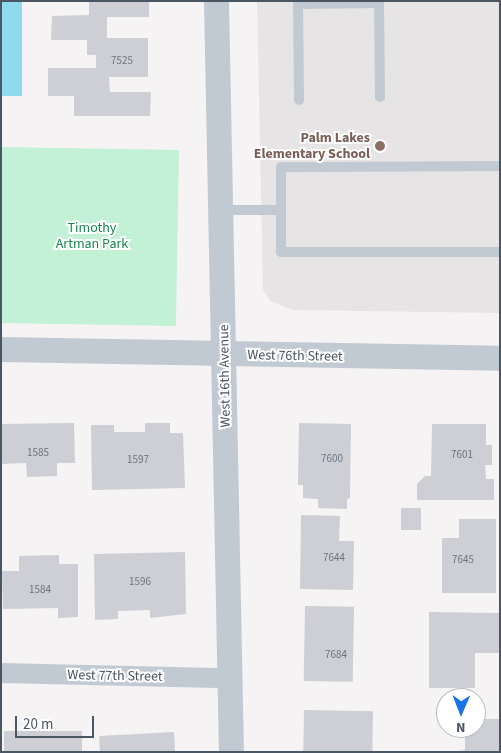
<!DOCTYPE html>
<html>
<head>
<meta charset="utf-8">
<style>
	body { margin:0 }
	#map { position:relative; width:501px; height:753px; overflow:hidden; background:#f5f3f3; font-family:"Source Sans 3",sans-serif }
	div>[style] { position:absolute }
	.education>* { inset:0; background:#e6e4e5 }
	.green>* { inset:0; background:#c3f1d5; transform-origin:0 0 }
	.water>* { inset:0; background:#90daee; transform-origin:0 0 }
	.building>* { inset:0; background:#cdcfd5; transform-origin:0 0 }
	.service>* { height:10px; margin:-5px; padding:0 5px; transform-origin:5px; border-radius:5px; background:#c1cad2 }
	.minor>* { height:20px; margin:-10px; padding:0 10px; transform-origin:10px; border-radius:10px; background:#c1cad2 }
	.tertiary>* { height:25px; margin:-12.5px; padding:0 12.5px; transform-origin:12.5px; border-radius:12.5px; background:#c1cad2 }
	.dots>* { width:14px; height:14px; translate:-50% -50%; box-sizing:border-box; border:2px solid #fff; border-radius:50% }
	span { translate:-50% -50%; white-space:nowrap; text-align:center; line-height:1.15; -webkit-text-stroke:4px #fff; paint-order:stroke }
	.number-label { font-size:11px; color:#6b747e }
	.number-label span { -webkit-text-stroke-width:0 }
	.education-label { font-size:14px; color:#785e54; font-weight:700 }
	.right { translate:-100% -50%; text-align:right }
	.park-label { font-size:14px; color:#17864f }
	.street-label { font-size:14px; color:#4a5661 }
	.frame { position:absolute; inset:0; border:2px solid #4a5661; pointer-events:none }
	.north { position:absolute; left:436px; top:688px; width:50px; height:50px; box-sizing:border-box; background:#fff; border:1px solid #b7bbc0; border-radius:50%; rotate:181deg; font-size:14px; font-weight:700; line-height:20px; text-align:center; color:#4a5661 }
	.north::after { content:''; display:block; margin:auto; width:18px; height:22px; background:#1a73e8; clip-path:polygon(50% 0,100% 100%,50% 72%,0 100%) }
	.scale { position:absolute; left:15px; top:716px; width:79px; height:22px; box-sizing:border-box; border:2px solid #4a5661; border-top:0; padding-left:6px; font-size:15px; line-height:18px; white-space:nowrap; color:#4a5661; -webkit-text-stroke:4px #fff; paint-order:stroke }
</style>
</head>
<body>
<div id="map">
	<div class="education">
		<div style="clip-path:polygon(257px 1px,500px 1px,500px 313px,293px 310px,270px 301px,263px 290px)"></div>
	</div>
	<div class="green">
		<div style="left:1px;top:147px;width:178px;height:176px;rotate:1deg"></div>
	</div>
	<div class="water">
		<div style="left:1px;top:1px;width:21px;height:95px"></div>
	</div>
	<div class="building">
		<div style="clip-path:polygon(89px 1px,149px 1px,149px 17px,107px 17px,107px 38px,148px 38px,148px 77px,109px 77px,110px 92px,151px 92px,150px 116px,74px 116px,74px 96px,48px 96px,48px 68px,96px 68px,96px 55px,87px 55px,87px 40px,51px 40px,52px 16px,89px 15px)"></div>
		<div style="clip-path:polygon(74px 423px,75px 463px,57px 463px,57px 476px,27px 477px,26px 463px,1px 464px,1px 424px)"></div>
		<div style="clip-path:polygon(145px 423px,170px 423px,170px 433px,183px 433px,185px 488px,92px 490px,91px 425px,114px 425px,114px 432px,145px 432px)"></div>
		<div style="clip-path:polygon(299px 423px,351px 424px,350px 498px,347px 499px,347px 509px,318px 508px,318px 499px,303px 498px,303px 485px,298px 485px)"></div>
		<div style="clip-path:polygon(432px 424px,486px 424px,486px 445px,492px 445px,492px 465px,485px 465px,486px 479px,494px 479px,494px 500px,417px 500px,417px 484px,425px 476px,431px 476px)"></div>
		<div style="left:401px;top:508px;width:20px;height:22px"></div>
		<div style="clip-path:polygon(301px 515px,340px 516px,339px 541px,354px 541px,353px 590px,300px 589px)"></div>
		<div style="clip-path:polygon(459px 519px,496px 519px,496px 593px,442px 593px,442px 538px,459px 538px)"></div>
		<div style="clip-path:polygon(185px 552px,186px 614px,150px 618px,150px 610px,118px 611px,118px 619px,95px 620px,94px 554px)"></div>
		<div style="clip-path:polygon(59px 555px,59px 564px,78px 564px,78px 617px,58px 618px,58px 608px,3px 609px,2px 571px,19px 571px,19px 556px)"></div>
		<div style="left:305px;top:606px;width:49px;height:75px;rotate:1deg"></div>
		<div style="clip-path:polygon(429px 612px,499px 613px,499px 653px,475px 653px,475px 688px,429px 688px)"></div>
		<div style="left:304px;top:710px;width:69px;height:41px;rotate:1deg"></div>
		<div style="clip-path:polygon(476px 719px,500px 719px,500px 752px,453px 752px,465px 750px,465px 728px,476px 728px)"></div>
		<div style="left:82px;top:731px;width:21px;height:78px;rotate:90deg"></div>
		<div style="left:174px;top:732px;width:20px;height:75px;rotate:87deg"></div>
	</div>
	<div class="service">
		<div style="left:298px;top:1px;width:99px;rotate:89.4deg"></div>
		<div style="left:298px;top:4px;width:81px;rotate:-0.7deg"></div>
		<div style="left:379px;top:3px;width:94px;rotate:89.4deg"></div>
		<div style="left:500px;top:166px;width:219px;rotate:179.7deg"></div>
		<div style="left:281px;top:167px;width:85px;rotate:90deg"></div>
		<div style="left:281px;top:252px;width:219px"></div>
		<div style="left:221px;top:210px;width:60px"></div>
	</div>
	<div class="minor">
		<div style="left:1px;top:673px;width:227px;rotate:1.3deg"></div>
	</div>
	<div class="tertiary">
		<div style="left:216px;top:1px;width:751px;rotate:88.86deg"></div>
		<div style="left:1px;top:349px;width:499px;rotate:1deg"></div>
	</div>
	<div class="dots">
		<div style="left:380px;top:146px;background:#8d6e63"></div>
	</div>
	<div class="number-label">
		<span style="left:122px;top:61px">7525</span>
		<span style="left:38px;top:453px">1585</span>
		<span style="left:462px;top:455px">7601</span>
		<span style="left:332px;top:459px">7600</span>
		<span style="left:138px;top:460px">1597</span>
		<span style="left:334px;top:558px">7644</span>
		<span style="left:463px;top:560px">7645</span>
		<span style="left:140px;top:582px">1596</span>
		<span style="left:40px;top:590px">1584</span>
		<span style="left:336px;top:655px">7684</span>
	</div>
	<div class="education-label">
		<span class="right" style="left:370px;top:146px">Palm Lakes<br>Elementary School</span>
	</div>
	<div class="park-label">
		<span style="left:92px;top:236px">Timothy<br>Artman Park</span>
	</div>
	<div class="street-label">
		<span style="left:295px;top:356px;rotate:1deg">West 76th Street</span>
		<span style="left:225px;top:376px;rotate:-91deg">West 16th Avenue</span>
		<span style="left:115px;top:676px;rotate:1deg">West 77th Street</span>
	</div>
	<div class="frame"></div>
	<div class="north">N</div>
	<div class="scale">20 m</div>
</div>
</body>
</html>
